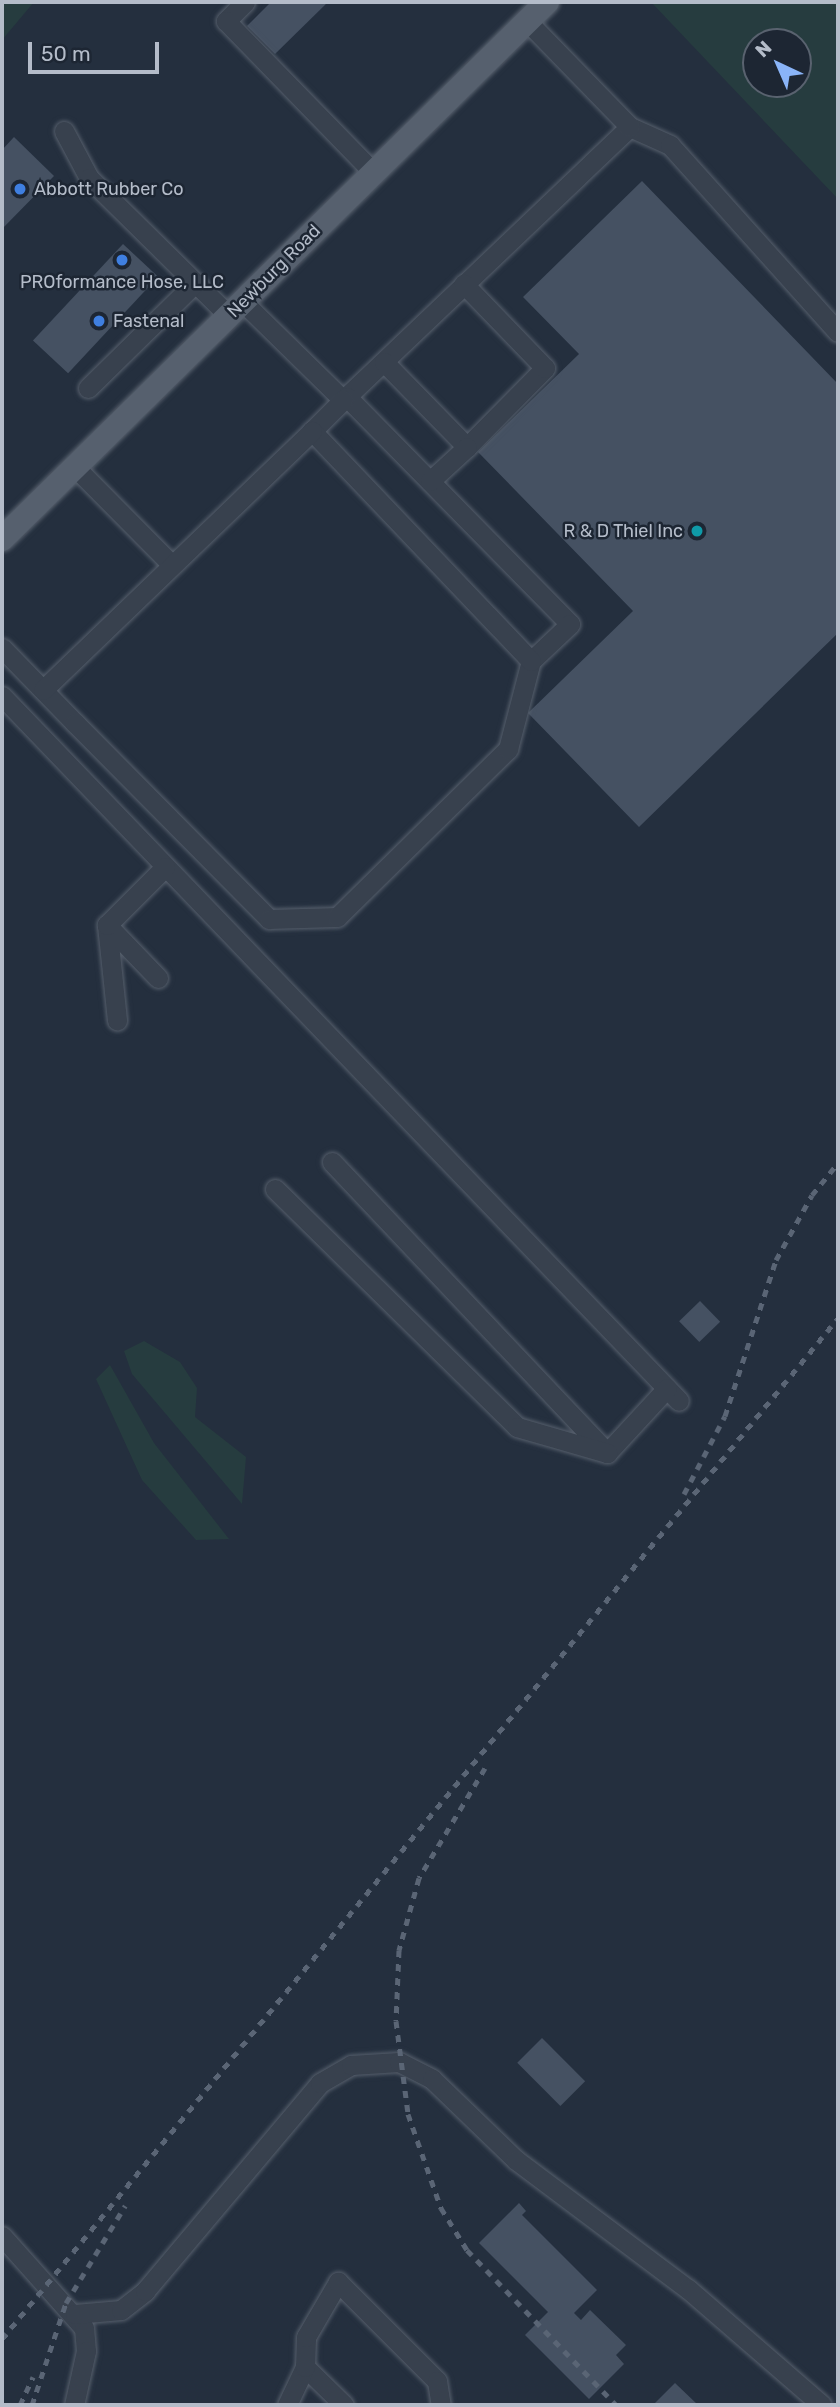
<!DOCTYPE html>
<html>
<head>
<meta charset="utf-8">
<style>
	body { margin:0 }
	#map { position:relative; width:840px; height:2407px; overflow:hidden; background:#242f3e; font-family:Rubik,sans-serif }
	div>[style] { position:absolute }
	.green>* { inset:0; background:#263c3f }
	.building>* { inset:0; background:#455162; transform-origin:0 0 }
	.roads { filter:drop-shadow(0 0 2px #565f6c) drop-shadow(0 0 2px #565f6c) }
	.minor>* { height:19px; margin:-9.5px; padding:0 9.5px; transform-origin:9.5px; border-radius:9.5px; background:#38414e }
	.major>* { height:24px; margin:-12px; padding:0 12px; transform-origin:12px; border-radius:12px; background:#56606e }
	.rail>* { height:5px; margin-top:-2.5px; transform-origin:0; background:repeating-linear-gradient(90deg,#5a6575 0 7px,transparent 0 14px) }
	.dots>* { width:19px; height:19px; translate:-50% -50%; box-sizing:border-box; border:4px solid #1d2633; border-radius:50% }
	span { translate:-50% -50%; white-space:nowrap; text-align:center; line-height:1.15; -webkit-text-stroke:5px #1d2633; paint-order:stroke }
	.poi-label { font-size:18px; color:#b4bcc9 }
	.left { translate:0 -50%; text-align:left }
	.right { translate:-100% -50%; text-align:right }
	.street-label { font-size:18px; color:#b4bcc9 }
	.frame { position:absolute; inset:0; border:4px solid #b4bcc9; pointer-events:none }
	.north { position:absolute; left:742px; top:28px; width:70px; height:70px; box-sizing:border-box; background:#1d2633; border:2px solid #59626f; border-radius:50%; rotate:316deg; font-size:19px; font-weight:700; line-height:28px; text-align:center; color:#b4bcc9 }
	.north::after { content:''; display:block; margin:auto; width:24px; height:32px; background:#8ab4f8; clip-path:polygon(50% 0,100% 100%,50% 72%,0 100%) }
	.scale { position:absolute; left:28px; top:42px; width:131px; height:32px; box-sizing:border-box; border:4px solid #b4bcc9; border-top:0; padding-left:9px; font-size:21px; line-height:24px; white-space:nowrap; color:#b4bcc9; -webkit-text-stroke:5px #1d2633; paint-order:stroke }
</style>
</head>
<body>
<div id="map">
	<div class="green">
		<div style="clip-path:polygon(2px 2px,34px 2px,2px 40px)"></div>
		<div style="clip-path:polygon(evenodd,651px 2px,838px 2px,838px 199px,651px 2px,756px 42px,798px 42px,798px 84px,756px 84px,756px 42px)"></div>
		<div style="clip-path:polygon(144px 1341px,180px 1362px,197px 1388px,195px 1417px,246px 1457px,242px 1504px,132px 1374px,124px 1351px)"></div>
		<div style="clip-path:polygon(110px 1365px,154px 1443px,229px 1539px,196px 1540px,142px 1480px,96px 1379px)"></div>
	</div>
	<div class="building">
		<div style="clip-path:polygon(271px 2px,328px 2px,275px 54px,247px 26px)"></div>
		<div style="clip-path:polygon(14px 137px,54px 176px,2px 229px,2px 150px)"></div>
		<div style="clip-path:polygon(642px 181px,838px 384px,838px 633px,639px 827px,528px 713px,633px 611px,478px 452px,579px 354px,523px 297px)"></div>
		<div style="left:123px;top:244px;width:48px;height:132px;rotate:43deg"></div>
		<div style="left:700px;top:1301px;width:29px;height:29px;rotate:46deg"></div>
		<div style="left:542px;top:2038px;width:61px;height:35px;rotate:45deg"></div>
		<div style="clip-path:polygon(519px 2203px,526px 2211px,522px 2215px,597px 2290px,574px 2313px,581px 2320px,590px 2310px,626px 2345px,616px 2355px,624px 2364px,589px 2399px,525px 2335px,548px 2312px,479px 2243px)"></div>
		<div style="clip-path:polygon(675px 2383px,698px 2405px,653px 2405px)"></div>
	</div>
	<div class="roads">
		<div class="minor">
			<div style="left:245px;top:2px;width:27px;rotate:135deg"></div>
			<div style="left:226px;top:21px;width:212px;rotate:45.8deg"></div>
			<div style="left:630px;top:127px;width:44px;rotate:24.2deg"></div>
			<div style="left:670px;top:145px;width:251px;rotate:48.1deg"></div>
			<div style="left:64px;top:131px;width:53px;rotate:62deg"></div>
			<div style="left:89px;top:178px;width:197px;rotate:44.6deg"></div>
			<div style="left:243px;top:302px;width:140px;rotate:44.4deg"></div>
			<div style="left:343px;top:400px;width:396px;rotate:-43.6deg"></div>
			<div style="left:630px;top:127px;width:148px;rotate:-134.2deg"></div>
			<div style="left:384px;top:362px;width:119px;rotate:45.7deg"></div>
			<div style="left:467px;top:447px;width:111px;rotate:-45.4deg"></div>
			<div style="left:545px;top:368px;width:117px;rotate:-134deg"></div>
			<div style="left:88px;top:388px;width:150px;rotate:-44.5deg"></div>
			<div style="left:347px;top:397px;width:318px;rotate:45.5deg"></div>
			<div style="left:570px;top:624px;width:54px;rotate:136.5deg"></div>
			<div style="left:312px;top:431px;width:44px;rotate:-45deg"></div>
			<div style="left:75px;top:467px;width:136px;rotate:45.3deg"></div>
			<div style="left:430px;top:481px;width:50px;rotate:-42.6deg"></div>
			<div style="left:2px;top:648px;width:105px;rotate:45.8deg"></div>
			<div style="left:75px;top:723px;width:276px;rotate:45.3deg"></div>
			<div style="left:269px;top:919px;width:68px;rotate:-1.7deg"></div>
			<div style="left:337px;top:917px;width:240px;rotate:-44.5deg"></div>
			<div style="left:508px;top:749px;width:91px;rotate:-75.4deg"></div>
			<div style="left:531px;top:661px;width:318px;rotate:-133.6deg"></div>
			<div style="left:312px;top:431px;width:373px;rotate:136.1deg"></div>
			<div style="left:2px;top:696px;width:977px;rotate:46.16deg"></div>
			<div style="left:107px;top:925px;width:96px;rotate:84deg"></div>
			<div style="left:158px;top:978px;width:74px;rotate:-133.9deg"></div>
			<div style="left:107px;top:925px;width:82px;rotate:-45deg"></div>
			<div style="left:332px;top:1162px;width:400px;rotate:46.6deg"></div>
			<div style="left:607px;top:1453px;width:88px;rotate:-47.3deg"></div>
			<div style="left:275px;top:1189px;width:339px;rotate:44.5deg"></div>
			<div style="left:517px;top:1427px;width:94px;rotate:16.1deg"></div>
			<div style="left:2px;top:2236px;width:123px;rotate:48.3deg"></div>
			<div style="left:84px;top:2328px;width:23px;rotate:85deg"></div>
			<div style="left:86px;top:2351px;width:55px;rotate:102.5deg"></div>
			<div style="left:75px;top:2314px;width:46px;rotate:-5deg"></div>
			<div style="left:121px;top:2310px;width:31px;rotate:-38deg"></div>
			<div style="left:145px;top:2291px;width:272px;rotate:-49.9deg"></div>
			<div style="left:320px;top:2083px;width:36px;rotate:-30deg"></div>
			<div style="left:351px;top:2065px;width:48px;rotate:-3.6deg"></div>
			<div style="left:399px;top:2062px;width:37px;rotate:27deg"></div>
			<div style="left:432px;top:2079px;width:117px;rotate:44deg"></div>
			<div style="left:516px;top:2160px;width:215px;rotate:36.9deg"></div>
			<div style="left:688px;top:2289px;width:177px;rotate:40.9deg"></div>
			<div style="left:305px;top:2367px;width:54px;rotate:44.3deg"></div>
			<div style="left:287px;top:2405px;width:42px;rotate:-64.7deg"></div>
			<div style="left:305px;top:2367px;width:30px;rotate:-88deg"></div>
			<div style="left:306px;top:2337px;width:64px;rotate:-59.8deg"></div>
			<div style="left:338px;top:2282px;width:140px;rotate:45deg"></div>
			<div style="left:437px;top:2381px;width:24px;rotate:81deg"></div>
		</div>
		<div class="major">
			<div style="left:2px;top:539px;width:765px;rotate:-44.58deg"></div>
		</div>
	</div>
	<div class="rail">
		<div style="left:684px;top:1494px;width:88px;rotate:-62.3deg"></div>
		<div style="left:725px;top:1416px;width:164px;rotate:-71.9deg"></div>
		<div style="left:776px;top:1260px;width:74px;rotate:-61deg"></div>
		<div style="left:812px;top:1195px;width:41px;rotate:-50.9deg"></div>
		<div style="left:485px;top:1768px;width:128px;rotate:121deg"></div>
		<div style="left:419px;top:1878px;width:75px;rotate:105.5deg"></div>
		<div style="left:399px;top:1950px;width:71px;rotate:92.4deg"></div>
		<div style="left:396px;top:2021px;width:94px;rotate:82.6deg"></div>
		<div style="left:408px;top:2114px;width:100px;rotate:70.7deg"></div>
		<div style="left:441px;top:2208px;width:49px;rotate:58.2deg"></div>
		<div style="left:467px;top:2250px;width:215px;rotate:46.1deg"></div>
		<div style="left:2px;top:2339px;width:1320px;rotate:-50.69deg"></div>
		<div style="left:20px;top:2405px;width:31px;rotate:-65deg"></div>
		<div style="left:32px;top:2405px;width:108px;rotate:-71.6deg"></div>
		<div style="left:66px;top:2303px;width:114px;rotate:-58.7deg"></div>
	</div>
	<div class="dots">
		<div style="left:20px;top:189px;background:#3f7fe0"></div>
		<div style="left:122px;top:260px;background:#3f7fe0"></div>
		<div style="left:99px;top:321px;background:#3f7fe0"></div>
		<div style="left:697px;top:531px;background:#0f9aa8"></div>
	</div>
	<div class="poi-label">
		<span class="left" style="left:34px;top:189px">Abbott Rubber Co</span>
		<span style="left:122px;top:282px">PROformance Hose, LLC</span>
		<span class="left" style="left:113px;top:321px">Fastenal</span>
		<span class="right" style="left:683px;top:531px">R &amp; D Thiel Inc</span>
	</div>
	<div class="street-label">
		<span style="left:274px;top:271px;rotate:-45deg">Newburg Road</span>
	</div>
	<div class="frame"></div>
	<div class="north">N</div>
	<div class="scale">50 m</div>
</div>
</body>
</html>
